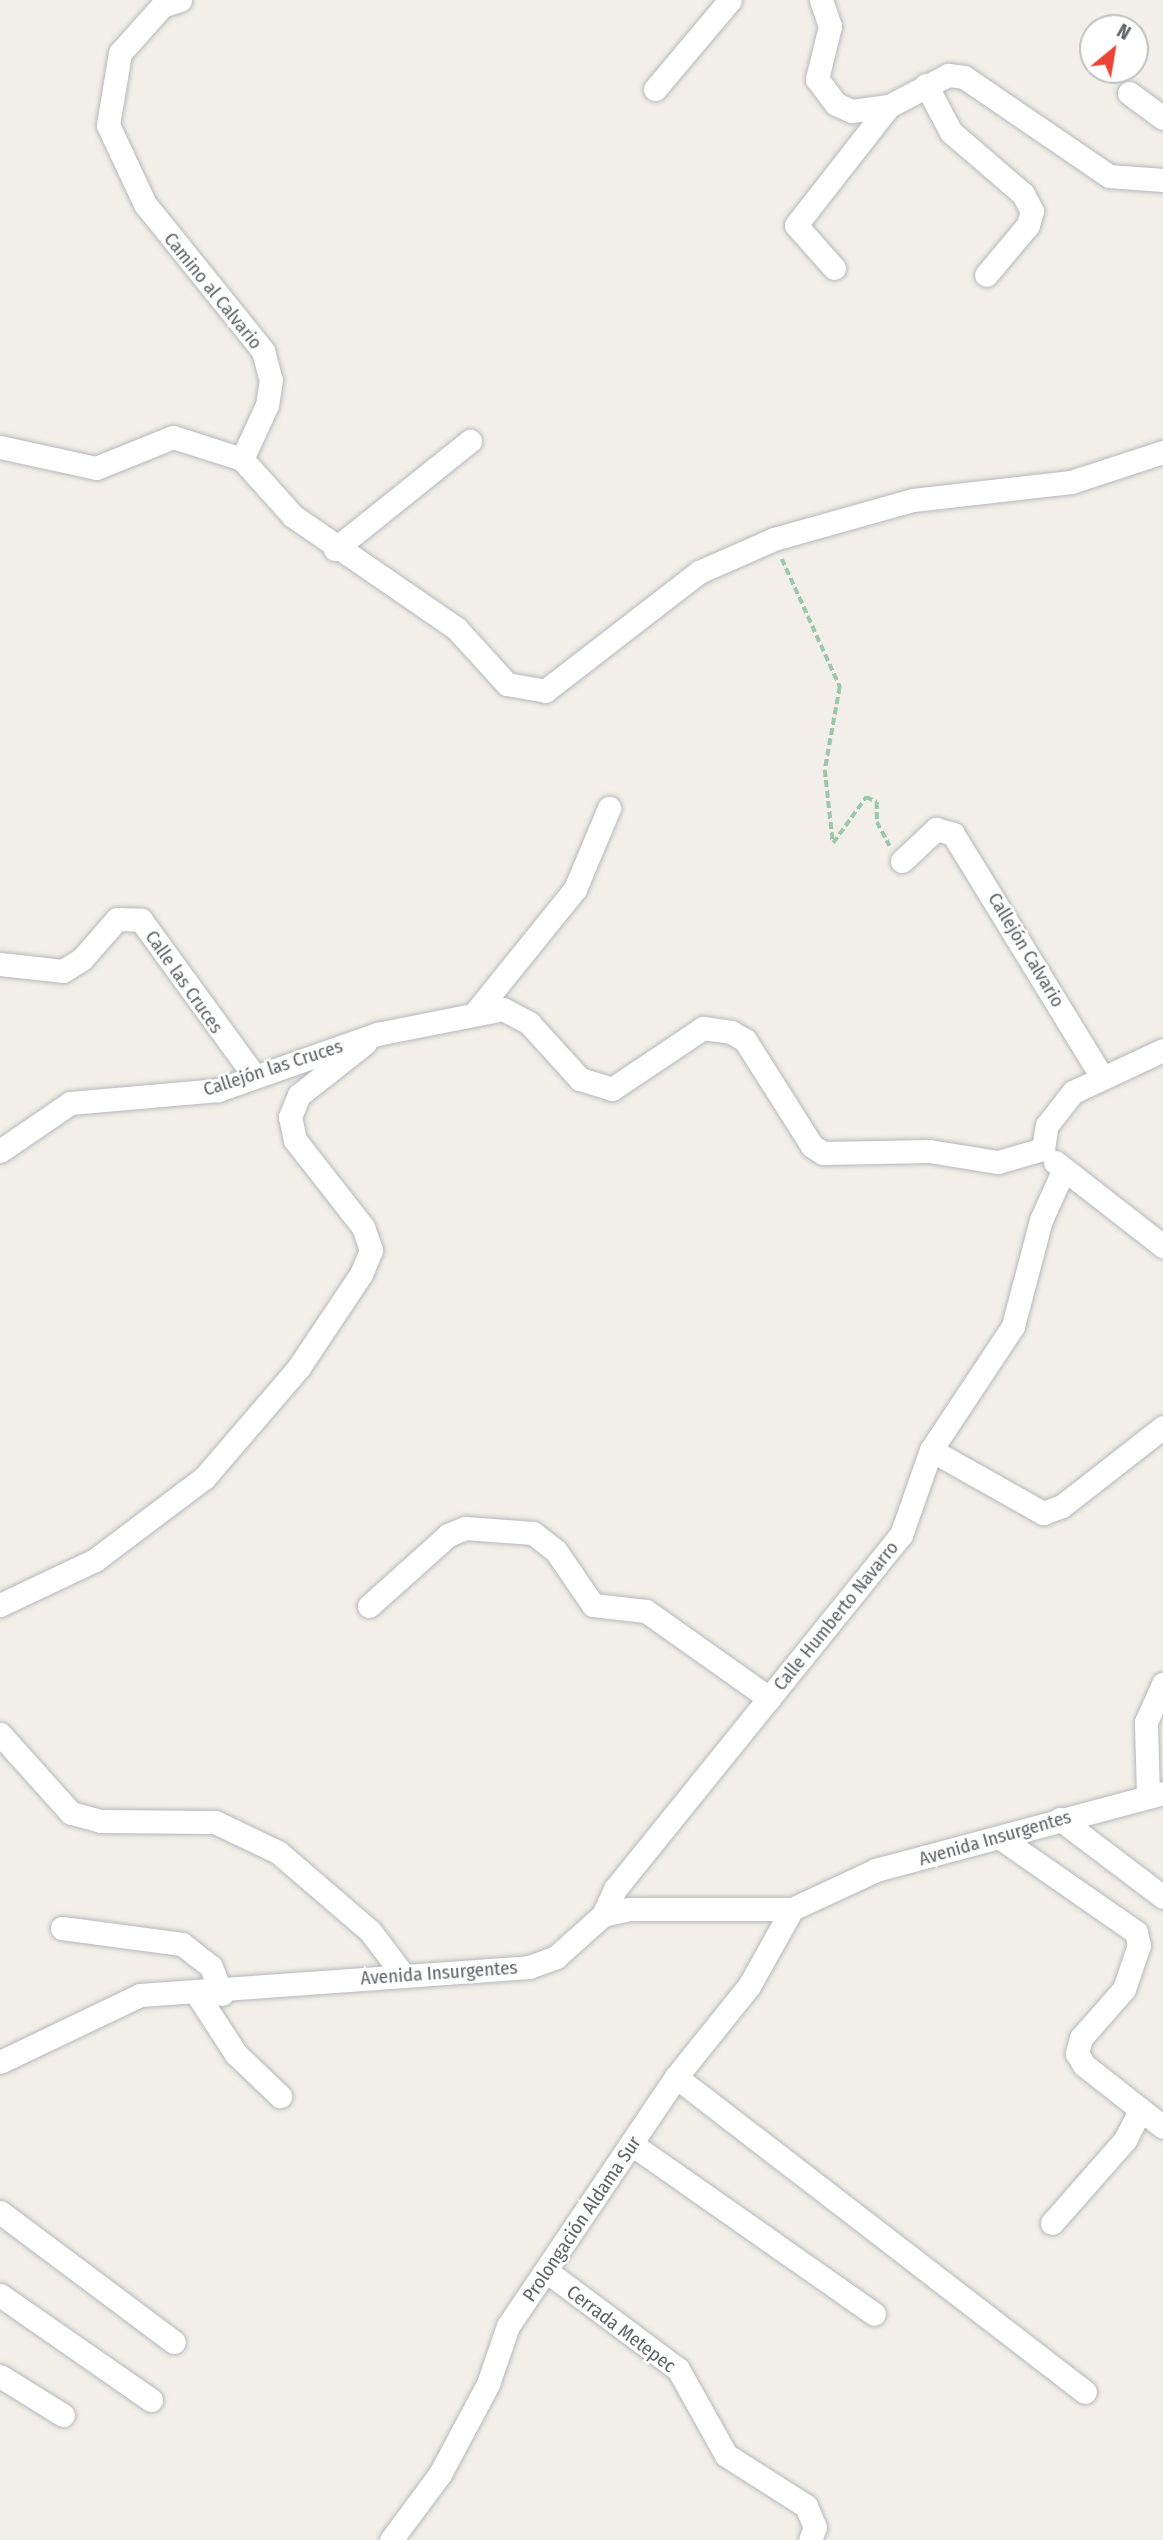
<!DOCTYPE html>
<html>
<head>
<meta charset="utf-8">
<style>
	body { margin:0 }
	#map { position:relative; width:1163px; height:2540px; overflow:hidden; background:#f1efe8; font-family:"Fira Sans Condensed",sans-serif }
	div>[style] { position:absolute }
	.path>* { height:3.5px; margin-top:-1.75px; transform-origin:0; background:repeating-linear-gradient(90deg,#9cc7a9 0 7px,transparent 0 10.5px) }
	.roads { filter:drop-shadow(0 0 2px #b5b8bc) drop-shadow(0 0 2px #b5b8bc) }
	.minor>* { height:23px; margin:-11.5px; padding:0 11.5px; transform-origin:11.5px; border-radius:11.5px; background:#fff }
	span { translate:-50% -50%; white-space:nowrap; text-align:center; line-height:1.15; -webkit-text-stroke:5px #fff; paint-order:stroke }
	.street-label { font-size:19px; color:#5f6368 }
	.north { position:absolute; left:1079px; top:14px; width:70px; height:70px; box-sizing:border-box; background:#fff; border:2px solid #bfc1c3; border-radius:50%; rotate:30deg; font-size:19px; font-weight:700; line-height:28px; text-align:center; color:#5f6368 }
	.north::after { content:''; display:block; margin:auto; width:24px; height:32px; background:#ea4335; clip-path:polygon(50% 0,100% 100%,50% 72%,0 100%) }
</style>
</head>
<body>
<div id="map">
	<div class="path">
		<div style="left:782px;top:559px;width:141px;rotate:65.6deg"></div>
		<div style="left:840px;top:687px;width:84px;rotate:100.2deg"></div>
		<div style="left:825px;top:770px;width:73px;rotate:83.7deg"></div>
		<div style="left:833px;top:843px;width:57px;rotate:-54.3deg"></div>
		<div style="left:866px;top:797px;width:12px;rotate:24deg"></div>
		<div style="left:877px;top:802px;width:20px;rotate:90deg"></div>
		<div style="left:877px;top:822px;width:27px;rotate:62deg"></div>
	</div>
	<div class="roads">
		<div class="minor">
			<div style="left:180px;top:0;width:19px;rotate:162deg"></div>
			<div style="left:162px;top:6px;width:63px;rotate:131.8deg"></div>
			<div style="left:120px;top:53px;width:73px;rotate:99.5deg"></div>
			<div style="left:108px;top:125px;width:87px;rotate:64.9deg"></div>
			<div style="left:145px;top:204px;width:189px;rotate:51.2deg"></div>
			<div style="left:263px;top:351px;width:30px;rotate:75deg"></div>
			<div style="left:271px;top:380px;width:25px;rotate:99deg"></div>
			<div style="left:267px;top:405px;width:60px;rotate:114.8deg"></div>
			<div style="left:242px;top:459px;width:76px;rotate:48.2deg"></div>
			<div style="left:293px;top:516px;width:198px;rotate:34.5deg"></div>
			<div style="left:456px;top:628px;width:76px;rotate:47.7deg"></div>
			<div style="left:507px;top:684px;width:39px;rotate:10deg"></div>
			<div style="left:545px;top:691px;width:195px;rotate:-37.7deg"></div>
			<div style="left:699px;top:572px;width:82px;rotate:-23.7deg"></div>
			<div style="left:774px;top:539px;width:144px;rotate:-15.7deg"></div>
			<div style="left:913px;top:500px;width:159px;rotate:-6.5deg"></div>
			<div style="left:1071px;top:482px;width:97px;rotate:-18.1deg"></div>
			<div style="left:821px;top:0;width:28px;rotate:71deg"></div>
			<div style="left:830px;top:26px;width:55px;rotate:103.8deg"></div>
			<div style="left:817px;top:79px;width:31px;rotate:53deg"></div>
			<div style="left:836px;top:104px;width:17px;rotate:24deg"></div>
			<div style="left:852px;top:111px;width:37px;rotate:-8deg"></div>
			<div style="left:889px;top:106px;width:67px;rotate:-27.7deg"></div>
			<div style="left:948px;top:75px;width:16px;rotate:7deg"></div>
			<div style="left:964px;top:77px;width:176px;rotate:34.3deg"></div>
			<div style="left:1109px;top:176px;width:54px;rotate:4.2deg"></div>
			<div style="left:926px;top:85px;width:53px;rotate:62deg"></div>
			<div style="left:951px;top:132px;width:95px;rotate:40.7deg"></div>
			<div style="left:1023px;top:194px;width:19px;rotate:62deg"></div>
			<div style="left:1032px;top:211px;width:15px;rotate:106deg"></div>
			<div style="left:1028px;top:225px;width:65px;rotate:130deg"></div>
			<div style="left:655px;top:89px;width:116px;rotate:-49.9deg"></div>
			<div style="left:1129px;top:93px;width:42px;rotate:36.3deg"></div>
			<div style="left:834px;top:268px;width:57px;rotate:-131.5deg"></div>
			<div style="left:796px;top:225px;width:151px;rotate:-52deg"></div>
			<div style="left:0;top:447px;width:98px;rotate:12.3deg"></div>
			<div style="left:96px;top:468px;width:83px;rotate:-21.9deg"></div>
			<div style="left:173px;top:437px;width:72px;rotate:17.7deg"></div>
			<div style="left:335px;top:549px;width:173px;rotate:-38.7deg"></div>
			<div style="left:902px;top:861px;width:47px;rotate:-43.3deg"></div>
			<div style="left:936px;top:829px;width:18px;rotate:16deg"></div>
			<div style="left:953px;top:834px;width:285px;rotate:58.5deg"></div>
			<div style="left:0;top:964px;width:63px;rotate:6.3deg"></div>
			<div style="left:63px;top:971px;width:22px;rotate:-32deg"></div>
			<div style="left:82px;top:959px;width:53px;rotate:-48.8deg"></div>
			<div style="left:117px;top:919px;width:24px;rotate:2deg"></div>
			<div style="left:141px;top:920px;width:190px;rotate:54deg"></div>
			<div style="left:475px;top:1013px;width:159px;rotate:-51.1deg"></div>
			<div style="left:575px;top:889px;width:88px;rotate:-67.2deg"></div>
			<div style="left:1043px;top:1149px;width:24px;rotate:-81deg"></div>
			<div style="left:1047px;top:1125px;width:42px;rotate:-51.8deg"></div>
			<div style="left:1073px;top:1092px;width:99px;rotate:-25deg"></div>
			<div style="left:0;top:1151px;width:85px;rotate:-34.4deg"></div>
			<div style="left:70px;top:1103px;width:149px;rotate:-5deg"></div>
			<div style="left:218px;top:1090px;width:169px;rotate:-19.4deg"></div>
			<div style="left:377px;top:1034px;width:128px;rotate:-11.2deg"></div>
			<div style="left:503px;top:1009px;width:30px;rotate:28deg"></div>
			<div style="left:529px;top:1023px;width:76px;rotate:47.7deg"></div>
			<div style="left:580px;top:1079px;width:34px;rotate:17deg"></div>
			<div style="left:612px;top:1089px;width:110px;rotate:-33.8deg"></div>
			<div style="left:703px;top:1028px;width:28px;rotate:8deg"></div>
			<div style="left:731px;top:1032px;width:16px;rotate:30deg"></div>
			<div style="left:745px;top:1040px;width:125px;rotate:57.7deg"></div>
			<div style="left:812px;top:1146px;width:13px;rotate:32deg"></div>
			<div style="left:823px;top:1153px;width:106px;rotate:-1.1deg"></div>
			<div style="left:929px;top:1151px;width:70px;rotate:9.1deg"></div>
			<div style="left:998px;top:1162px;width:47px;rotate:-16.1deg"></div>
			<div style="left:1055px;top:1162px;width:137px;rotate:37.9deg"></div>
			<div style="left:931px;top:1450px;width:129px;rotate:29.4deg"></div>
			<div style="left:1043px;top:1513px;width:20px;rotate:-20deg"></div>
			<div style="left:1062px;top:1506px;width:128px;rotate:-38deg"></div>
			<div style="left:0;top:1605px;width:105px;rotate:-25.3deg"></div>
			<div style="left:95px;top:1560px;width:136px;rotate:-37deg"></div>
			<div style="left:204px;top:1478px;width:146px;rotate:-49.4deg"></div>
			<div style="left:299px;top:1367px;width:112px;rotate:-56.3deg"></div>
			<div style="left:361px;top:1274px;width:26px;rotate:-67deg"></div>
			<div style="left:371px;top:1250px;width:24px;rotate:-109deg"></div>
			<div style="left:363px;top:1227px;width:110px;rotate:-128deg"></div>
			<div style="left:295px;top:1140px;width:24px;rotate:-102deg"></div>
			<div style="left:290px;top:1117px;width:24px;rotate:-68deg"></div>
			<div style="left:299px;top:1095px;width:84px;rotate:-38.2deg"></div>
			<div style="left:369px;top:1606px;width:106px;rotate:-41.9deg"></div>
			<div style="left:448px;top:1535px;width:18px;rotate:-22deg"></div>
			<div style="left:465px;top:1528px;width:68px;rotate:4.2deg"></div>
			<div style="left:533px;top:1533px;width:29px;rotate:38deg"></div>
			<div style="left:556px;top:1551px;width:65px;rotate:55.6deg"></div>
			<div style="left:593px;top:1605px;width:53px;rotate:6.5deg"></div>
			<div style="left:646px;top:1611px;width:151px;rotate:35.3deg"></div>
			<div style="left:0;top:1734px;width:106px;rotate:48.1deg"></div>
			<div style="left:71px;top:1813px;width:30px;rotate:15deg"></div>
			<div style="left:100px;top:1821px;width:115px;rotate:0.5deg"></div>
			<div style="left:215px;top:1822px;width:70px;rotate:25.5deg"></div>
			<div style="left:278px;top:1852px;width:121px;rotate:40.7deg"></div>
			<div style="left:370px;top:1931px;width:51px;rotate:52.9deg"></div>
			<div style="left:1148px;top:1795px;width:73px;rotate:-91.6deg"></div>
			<div style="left:1146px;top:1722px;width:42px;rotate:-65.9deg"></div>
			<div style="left:1060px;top:1819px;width:129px;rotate:37.1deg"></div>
			<div style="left:1002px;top:1839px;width:163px;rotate:34.8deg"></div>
			<div style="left:1136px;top:1932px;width:13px;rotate:77deg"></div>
			<div style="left:1139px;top:1945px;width:46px;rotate:108.8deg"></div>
			<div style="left:1124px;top:1989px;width:65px;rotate:131.3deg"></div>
			<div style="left:1081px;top:2038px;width:16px;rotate:105deg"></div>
			<div style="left:1077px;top:2053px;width:14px;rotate:60deg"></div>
			<div style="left:1084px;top:2065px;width:100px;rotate:38.1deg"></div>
			<div style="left:603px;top:1915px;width:29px;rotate:-65deg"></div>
			<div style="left:615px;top:1889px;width:455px;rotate:-51.1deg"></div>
			<div style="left:901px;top:1535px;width:90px;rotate:-70.6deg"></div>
			<div style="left:931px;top:1450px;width:149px;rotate:-56.5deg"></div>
			<div style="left:1013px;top:1326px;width:110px;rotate:-75.2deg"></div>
			<div style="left:1041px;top:1220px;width:54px;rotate:-65.8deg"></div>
			<div style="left:62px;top:1928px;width:121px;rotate:7.6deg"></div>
			<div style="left:182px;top:1944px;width:37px;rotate:38deg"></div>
			<div style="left:211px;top:1967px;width:29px;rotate:68deg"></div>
			<div style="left:197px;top:1994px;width:72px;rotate:57deg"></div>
			<div style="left:236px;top:2054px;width:61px;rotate:43.7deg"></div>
			<div style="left:0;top:2062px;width:155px;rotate:-25.6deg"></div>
			<div style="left:140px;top:1995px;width:390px;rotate:-4.1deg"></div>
			<div style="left:529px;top:1967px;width:29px;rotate:-20deg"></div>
			<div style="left:556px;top:1957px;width:63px;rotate:-41.8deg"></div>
			<div style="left:603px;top:1915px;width:27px;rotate:-13deg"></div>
			<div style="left:629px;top:1909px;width:163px"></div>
			<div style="left:792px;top:1909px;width:93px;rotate:-24.9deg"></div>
			<div style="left:876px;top:1870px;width:297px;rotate:-15deg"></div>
			<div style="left:676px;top:2077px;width:516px;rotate:37.6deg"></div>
			<div style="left:633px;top:2145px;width:294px;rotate:35deg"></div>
			<div style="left:0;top:2212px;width:217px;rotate:36.8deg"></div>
			<div style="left:1052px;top:2223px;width:111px;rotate:-48.7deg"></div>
			<div style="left:1125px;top:2140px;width:34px;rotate:-63deg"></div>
			<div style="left:549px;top:2273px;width:161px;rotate:36.7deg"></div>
			<div style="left:678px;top:2369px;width:98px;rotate:60.8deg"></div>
			<div style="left:726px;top:2455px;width:95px;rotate:32.5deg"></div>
			<div style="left:806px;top:2506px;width:23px;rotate:67deg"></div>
			<div style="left:815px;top:2527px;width:14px;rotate:111deg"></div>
			<div style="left:0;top:2295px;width:184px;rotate:34.8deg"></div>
			<div style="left:0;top:2376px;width:74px;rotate:31.8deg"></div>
			<div style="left:391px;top:2540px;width:82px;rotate:-53.4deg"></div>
			<div style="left:440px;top:2474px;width:102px;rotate:-61.9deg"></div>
			<div style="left:488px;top:2384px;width:61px;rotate:-71deg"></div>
			<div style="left:508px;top:2326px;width:300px;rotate:-56deg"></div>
			<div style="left:676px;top:2077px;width:117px;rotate:-51.3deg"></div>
			<div style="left:749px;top:1986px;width:88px;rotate:-60.8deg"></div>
		</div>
	</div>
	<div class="street-label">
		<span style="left:213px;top:291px;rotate:51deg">Camino al Calvario</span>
		<span style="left:1026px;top:950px;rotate:59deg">Callejón Calvario</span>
		<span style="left:184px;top:982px;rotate:55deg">Calle las Cruces</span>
		<span style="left:273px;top:1068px;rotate:-18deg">Callejón las Cruces</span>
		<span style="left:836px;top:1616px;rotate:-51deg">Calle Humberto Navarro</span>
		<span style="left:995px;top:1838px;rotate:-16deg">Avenida Insurgentes</span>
		<span style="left:439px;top:1973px;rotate:-4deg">Avenida Insurgentes</span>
		<span style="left:582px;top:2219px;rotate:-56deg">Prolongación Aldama Sur</span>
		<span style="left:621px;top:2329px;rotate:37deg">Cerrada Metepec</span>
	</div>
	<div class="north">N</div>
</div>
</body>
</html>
